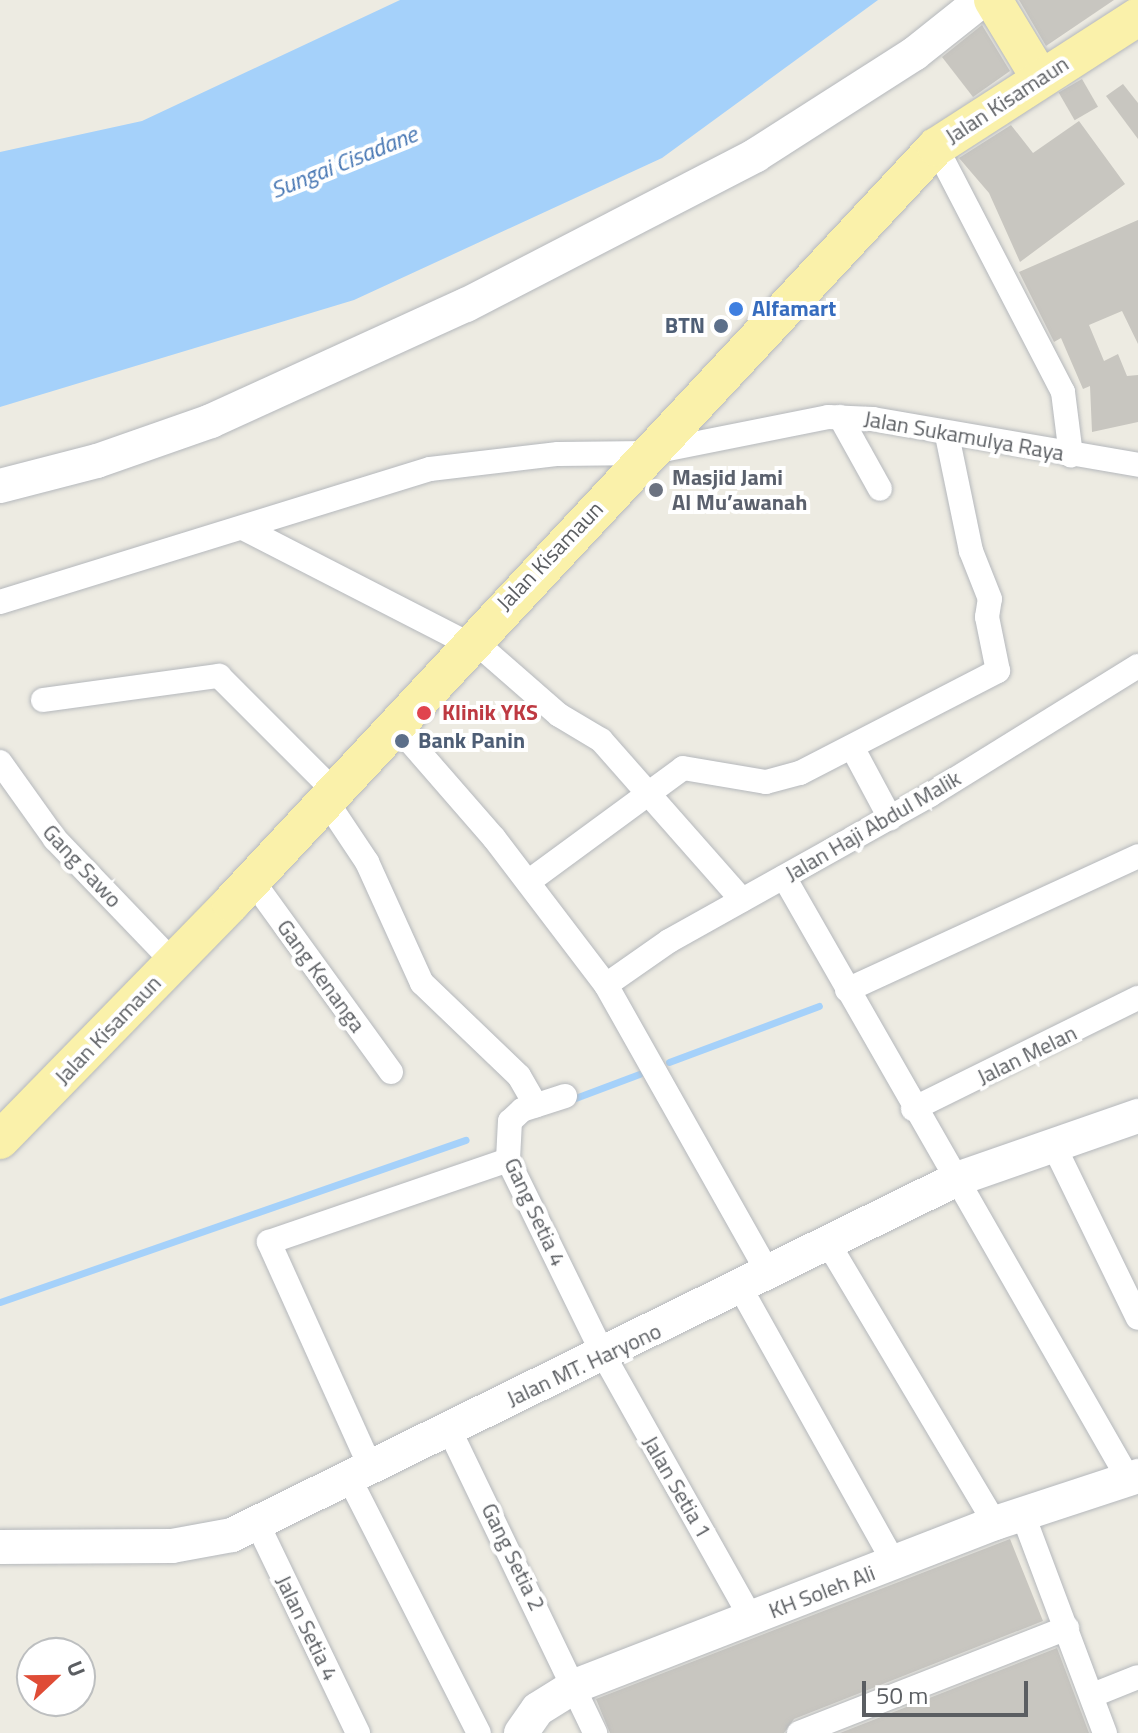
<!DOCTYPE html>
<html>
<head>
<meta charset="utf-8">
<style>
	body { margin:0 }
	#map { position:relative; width:1138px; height:1733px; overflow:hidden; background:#edebe2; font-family:"Titillium Web",sans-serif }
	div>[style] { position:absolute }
	.water>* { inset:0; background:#a5d1fa }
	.stream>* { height:7px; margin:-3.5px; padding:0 3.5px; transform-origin:3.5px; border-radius:3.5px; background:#a5d1fa }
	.building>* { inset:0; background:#c8c6c0; transform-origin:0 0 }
	.roads { filter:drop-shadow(0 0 2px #b5b8bc) drop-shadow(0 0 2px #b5b8bc) }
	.street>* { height:24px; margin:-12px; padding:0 12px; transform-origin:12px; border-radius:12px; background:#fff }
	.secondary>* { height:34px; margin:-17px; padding:0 17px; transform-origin:17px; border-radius:17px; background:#fff }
	.primary>* { height:38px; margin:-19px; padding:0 19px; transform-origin:19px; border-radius:19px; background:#faf1aa }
	.dots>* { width:22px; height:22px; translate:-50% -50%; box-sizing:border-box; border:4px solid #fff; border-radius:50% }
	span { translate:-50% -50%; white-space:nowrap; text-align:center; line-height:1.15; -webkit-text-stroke:8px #fff; paint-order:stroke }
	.street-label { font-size:22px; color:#5b5e62 }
	.shop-label { font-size:22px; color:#366cbe; font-weight:700 }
	.left { translate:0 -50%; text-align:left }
	.service-label { font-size:22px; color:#4e5e75; font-weight:700 }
	.right { translate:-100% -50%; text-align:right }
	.worship-label { font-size:22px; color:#5b616d; font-weight:700 }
	.health-label { font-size:22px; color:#be3a42; font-weight:700 }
	.water-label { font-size:24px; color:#4676b3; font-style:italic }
	.north { position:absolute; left:16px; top:1637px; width:80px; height:80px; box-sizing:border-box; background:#fff; border:2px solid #bdbfc0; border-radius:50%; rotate:68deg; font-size:22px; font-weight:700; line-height:32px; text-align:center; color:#5b5e62 }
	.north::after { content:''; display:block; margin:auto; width:28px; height:36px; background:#df4c36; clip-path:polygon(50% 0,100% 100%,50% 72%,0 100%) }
	.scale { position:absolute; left:862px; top:1681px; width:166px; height:36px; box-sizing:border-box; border:4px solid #5b5e62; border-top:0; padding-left:10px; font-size:24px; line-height:28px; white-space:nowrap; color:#5b5e62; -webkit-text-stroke:6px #fff; paint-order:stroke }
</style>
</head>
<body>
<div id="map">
	<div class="water">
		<div style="clip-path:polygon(400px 0,878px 0,662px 158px,354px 300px,0 407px,0 152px,142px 121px)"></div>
	</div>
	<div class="stream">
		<div style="left:669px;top:1062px;width:160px;rotate:-20.5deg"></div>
		<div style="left:570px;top:1100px;width:74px;rotate:-20.6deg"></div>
		<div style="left:0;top:1302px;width:493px;rotate:-19.2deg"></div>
	</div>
	<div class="building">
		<div style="clip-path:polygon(1019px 0,1114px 0,1046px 46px)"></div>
		<div style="clip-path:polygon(982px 25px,1010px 71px,973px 97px,942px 57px)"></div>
		<div style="left:1082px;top:79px;width:32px;height:27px;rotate:60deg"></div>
		<div style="clip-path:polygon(1123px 84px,1138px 103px,1138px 139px,1106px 96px)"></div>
		<div style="clip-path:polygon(1079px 121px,1125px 184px,1020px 262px,989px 193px,959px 158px,1011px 125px,1033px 153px)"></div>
		<div style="clip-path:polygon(1138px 220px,1138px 344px,1122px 311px,1089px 325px,1104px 361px,1118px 354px,1127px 376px,1138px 375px,1138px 422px,1092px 432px,1090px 386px,1083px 389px,1061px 338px,1054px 342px,1019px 272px)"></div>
		<div style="clip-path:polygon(1010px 1539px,1043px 1621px,794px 1719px,784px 1733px,610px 1733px,596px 1699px)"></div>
		<div style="clip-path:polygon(1057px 1648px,1089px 1733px,840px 1733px)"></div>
	</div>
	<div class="roads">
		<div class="street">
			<div style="left:936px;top:147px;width:276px;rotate:62.6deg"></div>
			<div style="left:1063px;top:392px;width:64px;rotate:82.8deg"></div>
			<div style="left:840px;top:417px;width:82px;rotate:60.9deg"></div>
			<div style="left:245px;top:529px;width:252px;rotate:27.2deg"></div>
			<div style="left:0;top:602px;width:450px;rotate:-17.2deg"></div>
			<div style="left:430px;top:469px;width:129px;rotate:-6.7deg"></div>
			<div style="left:558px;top:454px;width:90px;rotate:-0.6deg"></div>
			<div style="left:648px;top:453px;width:184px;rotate:-11.3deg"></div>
			<div style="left:828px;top:417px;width:45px;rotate:2.5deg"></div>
			<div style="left:873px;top:419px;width:269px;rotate:9.8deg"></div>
			<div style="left:473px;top:640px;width:114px;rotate:41.1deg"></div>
			<div style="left:559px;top:715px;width:49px;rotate:30.8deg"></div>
			<div style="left:601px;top:740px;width:213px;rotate:48.6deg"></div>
			<div style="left:43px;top:700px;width:178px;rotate:-7.8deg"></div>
			<div style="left:219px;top:676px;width:160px;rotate:45deg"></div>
			<div style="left:393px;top:722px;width:154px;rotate:49deg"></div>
			<div style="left:494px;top:838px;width:185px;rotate:52.7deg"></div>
			<div style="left:606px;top:985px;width:330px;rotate:60.6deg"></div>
			<div style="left:852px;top:747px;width:81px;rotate:61.8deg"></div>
			<div style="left:0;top:762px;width:95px;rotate:54.5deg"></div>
			<div style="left:55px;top:839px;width:172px;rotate:46.2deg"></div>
			<div style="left:325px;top:799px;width:76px;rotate:56.3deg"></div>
			<div style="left:367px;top:862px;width:133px;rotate:65.6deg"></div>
			<div style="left:422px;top:983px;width:134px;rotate:43.8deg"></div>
			<div style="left:519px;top:1076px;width:34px;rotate:60deg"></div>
			<div style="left:784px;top:877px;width:695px;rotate:60.22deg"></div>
			<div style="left:252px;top:880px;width:237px;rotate:54.1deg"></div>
			<div style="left:528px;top:882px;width:192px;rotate:-36.3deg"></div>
			<div style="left:683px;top:768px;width:84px;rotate:9.6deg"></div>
			<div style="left:766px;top:782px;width:35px;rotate:-15deg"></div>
			<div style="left:800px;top:773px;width:223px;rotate:-27.3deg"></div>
			<div style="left:998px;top:671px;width:55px;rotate:-101.5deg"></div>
			<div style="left:987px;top:617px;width:18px;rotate:-81deg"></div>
			<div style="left:990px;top:599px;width:52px;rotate:-111.6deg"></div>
			<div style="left:971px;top:551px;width:118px;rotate:-101.7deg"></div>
			<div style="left:606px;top:985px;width:77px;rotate:-34.9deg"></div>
			<div style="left:669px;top:941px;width:299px;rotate:-29.2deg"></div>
			<div style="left:930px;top:795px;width:245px;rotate:-31.8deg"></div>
			<div style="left:847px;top:990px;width:320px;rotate:-24.7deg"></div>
			<div style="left:565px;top:1096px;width:45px;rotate:162deg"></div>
			<div style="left:522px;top:1110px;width:16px;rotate:137deg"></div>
			<div style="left:510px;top:1121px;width:39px;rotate:93deg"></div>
			<div style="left:508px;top:1160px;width:218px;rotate:63.9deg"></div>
			<div style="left:604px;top:1356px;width:300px;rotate:60.7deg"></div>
			<div style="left:913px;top:1109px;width:251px;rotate:-26.3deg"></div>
			<div style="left:1054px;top:1146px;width:191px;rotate:64deg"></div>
			<div style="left:828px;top:1243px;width:326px;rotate:59.2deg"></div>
			<div style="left:741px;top:1289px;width:315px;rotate:60.8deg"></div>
			<div style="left:449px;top:1429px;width:337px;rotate:64.3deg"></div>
			<div style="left:370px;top:1466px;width:246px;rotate:-114.3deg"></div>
			<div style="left:269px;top:1242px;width:253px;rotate:-18.9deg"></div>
			<div style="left:348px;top:1476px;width:288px;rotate:63deg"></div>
			<div style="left:1023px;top:1515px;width:233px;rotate:69.4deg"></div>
			<div style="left:257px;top:1523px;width:233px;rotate:64.3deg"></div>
			<div style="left:1093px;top:1695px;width:48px;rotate:-21.8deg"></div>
			<div style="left:799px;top:1733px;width:288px;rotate:-21.4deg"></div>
		</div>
		<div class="secondary">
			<div style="left:0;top:486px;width:100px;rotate:-14.5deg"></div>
			<div style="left:97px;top:461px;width:121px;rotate:-19.3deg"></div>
			<div style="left:211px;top:421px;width:280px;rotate:-24.5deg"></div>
			<div style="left:466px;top:305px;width:326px;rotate:-27.3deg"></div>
			<div style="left:756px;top:155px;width:188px;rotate:-32.6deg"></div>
			<div style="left:914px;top:54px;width:87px;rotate:-38.5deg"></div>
			<div style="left:0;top:1547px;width:172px;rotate:-0.3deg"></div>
			<div style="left:172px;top:1546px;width:61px;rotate:-10.4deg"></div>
			<div style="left:232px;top:1535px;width:808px;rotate:-26.15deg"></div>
			<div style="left:957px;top:1179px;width:192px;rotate:-19.2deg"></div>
			<div style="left:521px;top:1733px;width:29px;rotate:-55deg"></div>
			<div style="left:538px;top:1709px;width:44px;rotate:-31.9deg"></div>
			<div style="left:575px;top:1686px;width:451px;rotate:-21.2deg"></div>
			<div style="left:995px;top:1523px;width:151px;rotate:-18.2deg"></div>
		</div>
		<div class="primary">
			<div style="left:993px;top:0;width:91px;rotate:58.9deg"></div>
			<div style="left:0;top:1140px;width:331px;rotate:-45.7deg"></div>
			<div style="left:231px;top:903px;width:1034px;rotate:-47deg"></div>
			<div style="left:936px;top:147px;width:240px;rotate:-32.8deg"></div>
		</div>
	</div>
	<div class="dots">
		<div style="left:736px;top:309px;background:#3f7fe0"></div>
		<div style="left:721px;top:326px;background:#5c6f8a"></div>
		<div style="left:656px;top:490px;background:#6b7280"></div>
		<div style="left:424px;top:713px;background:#e0444e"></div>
		<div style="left:402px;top:741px;background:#5c6f8a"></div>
	</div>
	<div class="street-label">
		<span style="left:1007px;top:100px;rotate:-33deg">Jalan Kisamaun</span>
		<span style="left:964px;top:436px;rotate:10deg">Jalan Sukamulya Raya</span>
		<span style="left:550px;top:556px;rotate:-46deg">Jalan Kisamaun</span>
		<span style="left:873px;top:826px;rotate:-30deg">Jalan Haji Abdul Malik</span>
		<span style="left:82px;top:866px;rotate:47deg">Gang Sawo</span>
		<span style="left:321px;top:976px;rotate:54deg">Gang Kenanga</span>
		<span style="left:108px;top:1030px;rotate:-46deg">Jalan Kisamaun</span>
		<span style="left:1027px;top:1055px;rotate:-26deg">Jalan Melan</span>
		<span style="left:535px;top:1212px;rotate:65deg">Gang Setia 4</span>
		<span style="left:584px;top:1365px;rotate:-25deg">Jalan MT. Haryono</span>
		<span style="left:677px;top:1487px;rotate:60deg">Jalan Setia 1</span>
		<span style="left:513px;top:1557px;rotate:64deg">Gang Setia 2</span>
		<span style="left:822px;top:1592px;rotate:-21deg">KH Soleh Ali</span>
		<span style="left:307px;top:1628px;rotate:64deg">Jalan Setia 4</span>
	</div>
	<div class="shop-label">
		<span class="left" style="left:752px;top:309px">Alfamart</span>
	</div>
	<div class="service-label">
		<span class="right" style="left:705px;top:326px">BTN</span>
		<span class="left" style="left:418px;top:741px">Bank Panin</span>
	</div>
	<div class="worship-label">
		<span class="left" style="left:672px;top:490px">Masjid Jami<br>Al Mu’awanah</span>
	</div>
	<div class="health-label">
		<span class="left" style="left:442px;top:713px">Klinik YKS</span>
	</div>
	<div class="water-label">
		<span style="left:344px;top:162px;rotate:-22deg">Sungai Cisadane</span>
	</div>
	<div class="north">U</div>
	<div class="scale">50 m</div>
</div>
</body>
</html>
